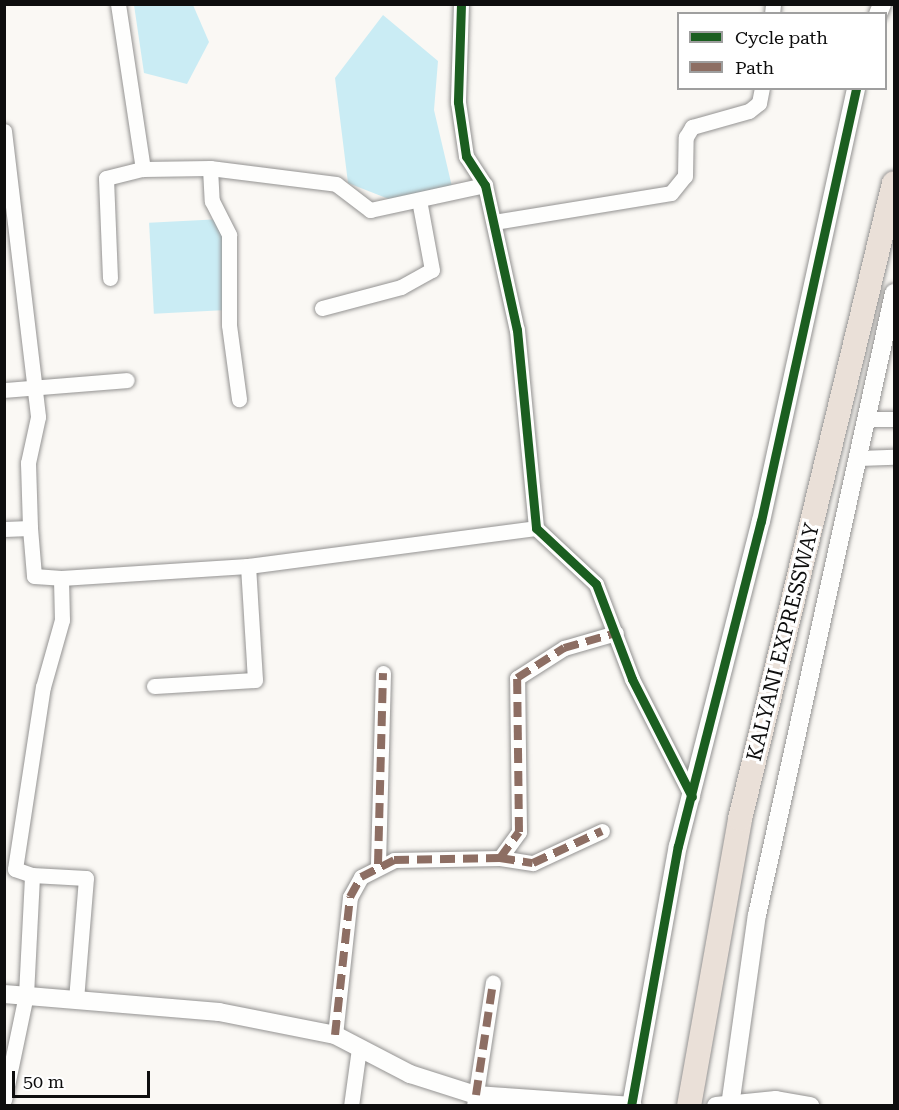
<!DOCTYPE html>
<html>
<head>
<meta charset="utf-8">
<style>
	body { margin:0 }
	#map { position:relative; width:899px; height:1110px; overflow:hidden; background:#faf8f4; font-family:"Roboto Serif",serif }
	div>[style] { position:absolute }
	.water>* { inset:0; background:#caecf4; transform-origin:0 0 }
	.roads { filter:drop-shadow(0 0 2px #949392) drop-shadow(0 0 2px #949392) }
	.minor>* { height:15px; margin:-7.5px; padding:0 7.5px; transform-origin:7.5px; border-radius:7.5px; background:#fefefd }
	.tertiary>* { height:18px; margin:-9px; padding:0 9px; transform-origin:9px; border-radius:9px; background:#fefefd }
	.trunk>* { height:24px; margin:-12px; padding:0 12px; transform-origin:12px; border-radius:12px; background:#eae0d8 }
	.quiet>* { height:8px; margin-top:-4px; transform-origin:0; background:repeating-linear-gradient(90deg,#8d6e63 0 15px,transparent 0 23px) }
	.cycleway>* { height:9px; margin:-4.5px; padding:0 4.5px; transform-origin:4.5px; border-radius:4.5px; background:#1b5e20 }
	span { translate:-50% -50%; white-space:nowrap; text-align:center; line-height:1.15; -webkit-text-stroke:6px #fff; paint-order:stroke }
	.street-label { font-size:21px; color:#0e0e0e }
	.frame { position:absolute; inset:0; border:6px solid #0e0e0e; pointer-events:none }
	.legend { position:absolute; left:677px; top:12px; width:210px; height:78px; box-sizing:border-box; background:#fff; border:2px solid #9f9f9f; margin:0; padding:8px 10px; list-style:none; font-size:18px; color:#0e0e0e }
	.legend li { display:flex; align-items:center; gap:12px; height:30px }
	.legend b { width:30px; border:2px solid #9f9f9f }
	.scale { position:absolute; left:12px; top:1071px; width:138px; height:27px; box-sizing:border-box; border:3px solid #0e0e0e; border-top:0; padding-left:8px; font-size:18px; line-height:21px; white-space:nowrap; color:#0e0e0e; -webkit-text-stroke:4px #fff; paint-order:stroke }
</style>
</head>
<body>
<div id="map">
	<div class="water">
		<div style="clip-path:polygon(134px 5px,193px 5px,209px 42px,187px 84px,144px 73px)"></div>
		<div style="clip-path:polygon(383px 15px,438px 61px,434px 110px,453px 191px,404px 205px,348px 183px,335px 78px)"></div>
		<div style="left:222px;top:219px;width:91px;height:73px;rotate:87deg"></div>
	</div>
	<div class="roads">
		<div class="minor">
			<div style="left:118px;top:4px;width:167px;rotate:81.4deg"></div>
			<div style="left:143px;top:169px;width:67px;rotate:-0.9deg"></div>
			<div style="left:210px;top:168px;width:127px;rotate:7.2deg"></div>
			<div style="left:336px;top:184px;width:43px;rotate:37.4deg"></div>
			<div style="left:370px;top:210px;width:118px;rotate:-12.3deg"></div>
			<div style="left:461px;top:4px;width:98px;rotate:91.8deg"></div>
			<div style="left:458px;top:102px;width:55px;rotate:81.6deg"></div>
			<div style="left:466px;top:156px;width:35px;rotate:57deg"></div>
			<div style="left:485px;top:185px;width:148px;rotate:77.6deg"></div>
			<div style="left:517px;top:330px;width:199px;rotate:84.5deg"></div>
			<div style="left:536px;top:528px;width:82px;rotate:43deg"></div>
			<div style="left:596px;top:584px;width:102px;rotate:69.2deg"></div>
			<div style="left:632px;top:679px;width:132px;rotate:63deg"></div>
			<div style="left:772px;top:14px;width:10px;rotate:-84deg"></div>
			<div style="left:4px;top:131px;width:288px;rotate:83.2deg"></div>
			<div style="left:38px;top:417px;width:47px;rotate:102.3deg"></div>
			<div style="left:28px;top:463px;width:65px;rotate:88.2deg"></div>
			<div style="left:210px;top:168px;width:33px;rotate:87deg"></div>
			<div style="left:212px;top:201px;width:38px;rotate:63deg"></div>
			<div style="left:229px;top:235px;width:90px;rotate:90deg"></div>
			<div style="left:229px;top:325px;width:75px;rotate:82.3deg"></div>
			<div style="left:494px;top:222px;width:179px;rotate:-9.3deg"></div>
			<div style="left:671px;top:193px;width:22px;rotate:-51deg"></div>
			<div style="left:685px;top:176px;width:39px;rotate:-89deg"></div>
			<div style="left:686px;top:137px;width:12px;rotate:-59deg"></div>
			<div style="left:692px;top:127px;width:59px;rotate:-15.7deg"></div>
			<div style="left:749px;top:111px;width:13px;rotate:-39deg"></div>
			<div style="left:759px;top:103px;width:15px;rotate:-79deg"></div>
			<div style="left:110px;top:278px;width:100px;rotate:-92.3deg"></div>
			<div style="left:106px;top:178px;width:38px;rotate:-14deg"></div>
			<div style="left:322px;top:308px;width:82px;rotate:-14.9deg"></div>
			<div style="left:401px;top:287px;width:35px;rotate:-29deg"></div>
			<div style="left:432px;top:270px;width:71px;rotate:-100.5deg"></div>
			<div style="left:4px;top:390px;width:123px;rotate:-4.6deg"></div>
			<div style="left:867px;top:419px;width:27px"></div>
			<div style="left:859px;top:458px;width:35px;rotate:-2deg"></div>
			<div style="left:4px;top:529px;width:26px;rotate:-2deg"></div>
			<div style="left:30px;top:528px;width:48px;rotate:85.2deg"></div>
			<div style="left:34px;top:576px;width:27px;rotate:4deg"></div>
			<div style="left:61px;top:578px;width:187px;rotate:-3.7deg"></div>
			<div style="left:248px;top:566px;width:290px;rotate:-7.5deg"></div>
			<div style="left:154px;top:686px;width:101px;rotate:-3.4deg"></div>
			<div style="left:255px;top:680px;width:114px;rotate:-93.5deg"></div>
			<div style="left:500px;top:858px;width:33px;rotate:9deg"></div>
			<div style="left:533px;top:863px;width:76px;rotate:-24.9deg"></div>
			<div style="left:378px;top:864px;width:191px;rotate:-88.5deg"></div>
			<div style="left:32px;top:875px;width:54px;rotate:3.2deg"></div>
			<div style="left:86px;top:878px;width:121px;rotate:94.7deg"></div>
			<div style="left:335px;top:1035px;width:139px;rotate:-83.8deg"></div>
			<div style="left:350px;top:897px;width:23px;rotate:-61deg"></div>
			<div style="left:361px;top:877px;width:37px;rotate:-27deg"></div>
			<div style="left:394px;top:860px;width:106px;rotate:-1.1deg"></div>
			<div style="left:500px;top:858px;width:32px;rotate:-54deg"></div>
			<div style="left:519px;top:832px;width:154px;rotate:-90.7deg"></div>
			<div style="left:517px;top:678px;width:56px;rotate:-32.6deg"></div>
			<div style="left:564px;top:648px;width:54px;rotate:-16.1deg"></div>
			<div style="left:4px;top:1100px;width:107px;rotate:-78.2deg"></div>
			<div style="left:26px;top:995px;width:120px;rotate:-87.1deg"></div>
			<div style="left:32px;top:875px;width:18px;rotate:-161deg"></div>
			<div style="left:15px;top:869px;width:184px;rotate:-81.3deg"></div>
			<div style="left:43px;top:687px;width:70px;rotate:-74.2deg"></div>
			<div style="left:62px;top:620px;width:42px;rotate:-91.4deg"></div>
			<div style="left:351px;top:1106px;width:59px;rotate:-82.1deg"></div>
			<div style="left:474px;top:1106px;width:125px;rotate:-81.3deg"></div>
		</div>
		<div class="tertiary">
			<div style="left:878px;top:14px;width:11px;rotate:-68deg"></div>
			<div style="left:4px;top:994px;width:216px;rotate:4.8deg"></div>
			<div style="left:219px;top:1012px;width:118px;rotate:11.2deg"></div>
			<div style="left:335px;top:1035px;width:85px;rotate:27.5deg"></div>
			<div style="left:410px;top:1074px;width:69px;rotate:17.7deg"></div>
			<div style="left:476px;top:1095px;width:157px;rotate:4deg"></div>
			<div style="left:631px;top:1106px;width:264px;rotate:-79.8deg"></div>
			<div style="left:678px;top:846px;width:335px;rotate:-75.7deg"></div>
			<div style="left:761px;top:521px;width:443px;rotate:-77.6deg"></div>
			<div style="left:716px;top:1106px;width:60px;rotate:-5.7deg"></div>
			<div style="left:776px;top:1100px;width:35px;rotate:10deg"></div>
			<div style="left:730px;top:1106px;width:193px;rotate:-82deg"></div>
			<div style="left:757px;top:915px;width:637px;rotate:-77.58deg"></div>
		</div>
		<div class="trunk">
			<div style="left:689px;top:1106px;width:291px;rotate:-79.9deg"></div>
			<div style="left:740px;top:819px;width:654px;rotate:-76.39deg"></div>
		</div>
	</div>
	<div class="quiet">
		<div style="left:500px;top:858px;width:33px;rotate:9deg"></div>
		<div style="left:533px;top:863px;width:76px;rotate:-24.9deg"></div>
		<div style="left:378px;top:864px;width:191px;rotate:-88.5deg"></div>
		<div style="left:335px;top:1035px;width:139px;rotate:-83.8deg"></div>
		<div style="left:350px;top:897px;width:23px;rotate:-61deg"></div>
		<div style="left:361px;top:877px;width:37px;rotate:-27deg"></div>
		<div style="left:394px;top:860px;width:106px;rotate:-1.1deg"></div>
		<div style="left:500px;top:858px;width:32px;rotate:-54deg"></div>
		<div style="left:519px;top:832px;width:154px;rotate:-90.7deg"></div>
		<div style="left:517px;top:678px;width:56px;rotate:-32.6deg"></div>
		<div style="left:564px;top:648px;width:54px;rotate:-16.1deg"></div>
		<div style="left:476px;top:1095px;width:114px;rotate:-81.4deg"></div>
	</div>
	<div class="cycleway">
		<div style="left:461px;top:4px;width:98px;rotate:91.8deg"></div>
		<div style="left:458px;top:102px;width:55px;rotate:81.6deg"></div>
		<div style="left:466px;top:156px;width:35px;rotate:57deg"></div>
		<div style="left:485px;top:185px;width:148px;rotate:77.6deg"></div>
		<div style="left:517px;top:330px;width:199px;rotate:84.5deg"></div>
		<div style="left:536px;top:528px;width:82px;rotate:43deg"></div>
		<div style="left:596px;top:584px;width:102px;rotate:69.2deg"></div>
		<div style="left:632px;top:679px;width:132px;rotate:63deg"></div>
		<div style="left:631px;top:1106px;width:264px;rotate:-79.8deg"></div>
		<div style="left:678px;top:846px;width:335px;rotate:-75.7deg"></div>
		<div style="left:761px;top:521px;width:443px;rotate:-77.6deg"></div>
	</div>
	<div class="street-label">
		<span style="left:783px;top:642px;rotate:-76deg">KALYANI EXPRESSWAY</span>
	</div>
	<div class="frame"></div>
	<ul class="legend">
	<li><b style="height:8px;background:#1b5e20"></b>Cycle path</li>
	<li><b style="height:8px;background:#8d6e63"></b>Path</li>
	</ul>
	<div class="scale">50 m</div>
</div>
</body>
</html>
